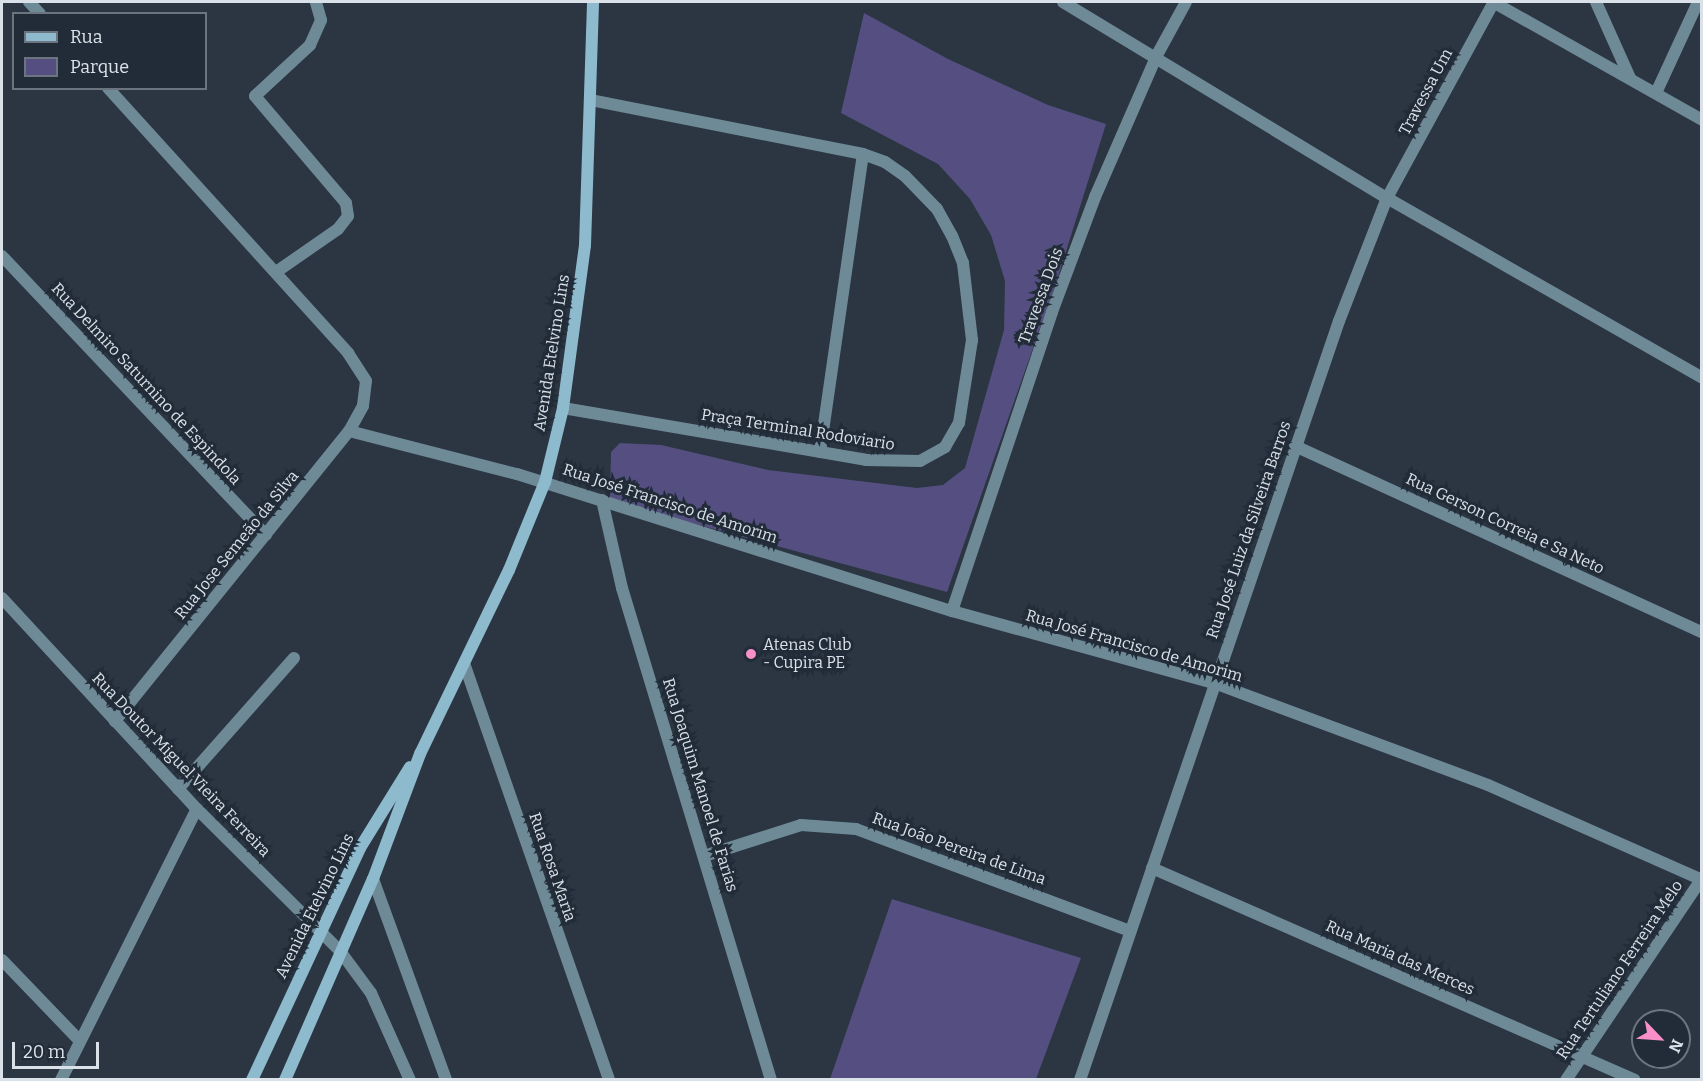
<!DOCTYPE html>
<html>
<head>
<meta charset="utf-8">
<style>
	body { margin:0 }
	#map { position:relative; width:1703px; height:1081px; overflow:hidden; background:#2b3642; font-family:Bitter,serif }
	div>[style] { position:absolute }
	.green>* { inset:0; background:#544f80 }
	.minor>* { height:12px; margin:-6px; padding:0 6px; transform-origin:6px; border-radius:6px; background:#6f8a97 }
	.secondary>* { height:12px; margin:-6px; padding:0 6px; transform-origin:6px; border-radius:6px; background:#8ebace }
	.dots>* { width:16px; height:16px; translate:-50% -50%; box-sizing:border-box; border:3px solid #212c38; border-radius:50% }
	span { translate:-50% -50%; white-space:nowrap; text-align:center; line-height:1.15; -webkit-text-stroke:6px #212c38; paint-order:stroke }
	.street-label { font-size:16px; color:#dae1e9 }
	.poi-label { font-size:16px; color:#dae1e9 }
	.left { translate:0 -50%; text-align:left }
	.frame { position:absolute; inset:0; border:3px solid #dae1e9; pointer-events:none }
	.legend { position:absolute; left:12px; top:12px; width:195px; height:78px; box-sizing:border-box; background:#212c38; border:2px solid #6b747f; margin:0; padding:8px 10px; list-style:none; font-size:18px; color:#dae1e9 }
	.legend li { display:flex; align-items:center; gap:12px; height:30px }
	.legend b { width:30px; border:2px solid #6b747f }
	.north { position:absolute; left:1631px; top:1009px; width:60px; height:60px; box-sizing:border-box; background:#212c38; border:2px solid #6b747f; border-radius:50%; rotate:115deg; font-size:16px; font-weight:700; line-height:24px; text-align:center; color:#dae1e9 }
	.north::after { content:''; display:block; margin:auto; width:21px; height:27px; background:#f98fc9; clip-path:polygon(50% 0,100% 100%,50% 72%,0 100%) }
	.scale { position:absolute; left:12px; top:1042px; width:87px; height:27px; box-sizing:border-box; border:3px solid #dae1e9; border-top:0; padding-left:8px; font-size:18px; line-height:21px; white-space:nowrap; color:#dae1e9; -webkit-text-stroke:4px #212c38; paint-order:stroke }
</style>
</head>
<body>
<div id="map">
	<div class="green">
		<div style="clip-path:polygon(864px 13px,948px 59px,1048px 105px,1106px 124px,1057px 280px,947px 592px,610px 501px,611px 452px,620px 443px,661px 445px,768px 470px,917px 488px,943px 485px,965px 468px,1004px 330px,1005px 281px,991px 235px,970px 199px,938px 164px,841px 113px)"></div>
		<div style="clip-path:polygon(892px 899px,1081px 958px,1036px 1079px,830px 1079px)"></div>
	</div>
	<div class="minor">
		<div style="left:29px;top:2px;width:16px;rotate:47deg"></div>
		<div style="left:1063px;top:2px;width:379px;rotate:31.2deg"></div>
		<div style="left:1387px;top:198px;width:363px;rotate:29.7deg"></div>
		<div style="left:1493px;top:2px;width:240px;rotate:29.4deg"></div>
		<div style="left:1596px;top:2px;width:83px;rotate:65.9deg"></div>
		<div style="left:108px;top:88px;width:358px;rotate:47.8deg"></div>
		<div style="left:348px;top:353px;width:33px;rotate:57deg"></div>
		<div style="left:366px;top:381px;width:25px;rotate:97deg"></div>
		<div style="left:363px;top:406px;width:29px;rotate:119deg"></div>
		<div style="left:349px;top:431px;width:373px;rotate:128.9deg"></div>
		<div style="left:1656px;top:93px;width:100px;rotate:-65.2deg"></div>
		<div style="left:2px;top:256px;width:384px;rotate:46.6deg"></div>
		<div style="left:276px;top:272px;width:75px;rotate:-34.7deg"></div>
		<div style="left:338px;top:229px;width:16px;rotate:-52deg"></div>
		<div style="left:348px;top:216px;width:13px;rotate:-99deg"></div>
		<div style="left:346px;top:203px;width:140px;rotate:-130.4deg"></div>
		<div style="left:255px;top:96px;width:75px;rotate:-42.8deg"></div>
		<div style="left:310px;top:45px;width:27px;rotate:-66deg"></div>
		<div style="left:321px;top:20px;width:19px;rotate:-106deg"></div>
		<div style="left:563px;top:408px;width:307px;rotate:9.7deg"></div>
		<div style="left:866px;top:460px;width:54px;rotate:1.1deg"></div>
		<div style="left:920px;top:461px;width:29px;rotate:-29deg"></div>
		<div style="left:945px;top:447px;width:28px;rotate:-60deg"></div>
		<div style="left:959px;top:423px;width:84px;rotate:-81.1deg"></div>
		<div style="left:972px;top:340px;width:78px;rotate:-96.7deg"></div>
		<div style="left:963px;top:263px;width:29px;rotate:-112deg"></div>
		<div style="left:952px;top:236px;width:31px;rotate:-119deg"></div>
		<div style="left:937px;top:209px;width:46px;rotate:-134.1deg"></div>
		<div style="left:905px;top:176px;width:24px;rotate:-145deg"></div>
		<div style="left:885px;top:162px;width:23px;rotate:-160deg"></div>
		<div style="left:863px;top:154px;width:277px;rotate:-168.8deg"></div>
		<div style="left:349px;top:431px;width:173px;rotate:14.4deg"></div>
		<div style="left:517px;top:474px;width:456px;rotate:17.5deg"></div>
		<div style="left:952px;top:611px;width:272px;rotate:15.4deg"></div>
		<div style="left:1214px;top:683px;width:292px;rotate:20.4deg"></div>
		<div style="left:1488px;top:785px;width:234px;rotate:23.9deg"></div>
		<div style="left:1295px;top:446px;width:447px;rotate:24.6deg"></div>
		<div style="left:820px;top:452px;width:301px;rotate:-81.8deg"></div>
		<div style="left:602px;top:500px;width:90px;rotate:77.2deg"></div>
		<div style="left:622px;top:588px;width:514px;rotate:73.15deg"></div>
		<div style="left:2px;top:598px;width:287px;rotate:47.3deg"></div>
		<div style="left:197px;top:809px;width:202px;rotate:44.8deg"></div>
		<div style="left:340px;top:951px;width:52px;rotate:53.6deg"></div>
		<div style="left:371px;top:993px;width:95px;rotate:65.9deg"></div>
		<div style="left:952px;top:611px;width:315px;rotate:-71.5deg"></div>
		<div style="left:1052px;top:312px;width:123px;rotate:-69.5deg"></div>
		<div style="left:1095px;top:197px;width:155px;rotate:-66.4deg"></div>
		<div style="left:1157px;top:55px;width:60px;rotate:-61.3deg"></div>
		<div style="left:465px;top:666px;width:438px;rotate:70.8deg"></div>
		<div style="left:178px;top:789px;width:175px;rotate:-48.5deg"></div>
		<div style="left:704px;top:856px;width:102px;rotate:-17.7deg"></div>
		<div style="left:801px;top:825px;width:55px;rotate:4.2deg"></div>
		<div style="left:856px;top:829px;width:292px;rotate:20.4deg"></div>
		<div style="left:1152px;top:868px;width:527px;rotate:23.7deg"></div>
		<div style="left:373px;top:879px;width:214px;rotate:70deg"></div>
		<div style="left:2px;top:960px;width:111px;rotate:46.1deg"></div>
		<div style="left:61px;top:1080px;width:303px;rotate:-63.4deg"></div>
		<div style="left:1080px;top:1080px;width:802px;rotate:-71.16deg"></div>
		<div style="left:1339px;top:321px;width:132px;rotate:-68.7deg"></div>
		<div style="left:1387px;top:198px;width:223px;rotate:-61.4deg"></div>
		<div style="left:1566px;top:1080px;width:244px;rotate:-56deg"></div>
	</div>
	<div class="secondary">
		<div style="left:252px;top:1080px;width:256px;rotate:-65deg"></div>
		<div style="left:360px;top:848px;width:95px;rotate:-58.3deg"></div>
		<div style="left:285px;top:1080px;width:219px;rotate:-66.4deg"></div>
		<div style="left:373px;top:879px;width:134px;rotate:-69.4deg"></div>
		<div style="left:420px;top:754px;width:204px;rotate:-64.2deg"></div>
		<div style="left:509px;top:570px;width:95px;rotate:-67.8deg"></div>
		<div style="left:545px;top:482px;width:76px;rotate:-76.3deg"></div>
		<div style="left:563px;top:408px;width:164px;rotate:-82.3deg"></div>
		<div style="left:585px;top:245px;width:243px;rotate:-88.1deg"></div>
	</div>
	<div class="dots">
		<div style="left:751px;top:654px;background:#f98fc9"></div>
	</div>
	<div class="street-label">
		<span style="left:1426px;top:92px;rotate:-62deg">Travessa Um</span>
		<span style="left:1041px;top:296px;rotate:-70deg">Travessa Dois</span>
		<span style="left:552px;top:353px;rotate:-81deg">Avenida Etelvino Lins</span>
		<span style="left:146px;top:384px;rotate:47deg">Rua Delmiro Saturnino de Espindola</span>
		<span style="left:798px;top:430px;rotate:9deg">Praça Terminal Rodoviario</span>
		<span style="left:670px;top:504px;rotate:18deg">Rua José Francisco de Amorim</span>
		<span style="left:1505px;top:524px;rotate:25deg">Rua Gerson Correia e Sa Neto</span>
		<span style="left:1249px;top:530px;rotate:-71deg">Rua José Luiz da Silveira Barros</span>
		<span style="left:237px;top:545px;rotate:-51deg">Rua Jose Semeão da Silva</span>
		<span style="left:1134px;top:646px;rotate:16deg">Rua José Francisco de Amorim</span>
		<span style="left:181px;top:765px;rotate:46deg">Rua Doutor Miguel Vieira Ferreira</span>
		<span style="left:700px;top:785px;rotate:73deg">Rua Joaquim Manoel de Farias</span>
		<span style="left:959px;top:849px;rotate:20deg">Rua João Pereira de Lima</span>
		<span style="left:552px;top:867px;rotate:71deg">Rua Rosa Maria</span>
		<span style="left:315px;top:906px;rotate:-64deg">Avenida Etelvino Lins</span>
		<span style="left:1400px;top:958px;rotate:24deg">Rua Maria das Merces</span>
		<span style="left:1620px;top:970px;rotate:-56deg">Rua Tertuliano Ferreira Melo</span>
	</div>
	<div class="poi-label">
		<span class="left" style="left:763px;top:654px">Atenas Club<br>- Cupira PE</span>
	</div>
	<div class="frame"></div>
	<ul class="legend">
	<li><b style="height:8px;background:#8ebace"></b>Rua</li>
	<li><b style="height:16px;background:#544f80"></b>Parque</li>
	</ul>
	<div class="north">N</div>
	<div class="scale">20 m</div>
</div>
</body>
</html>
